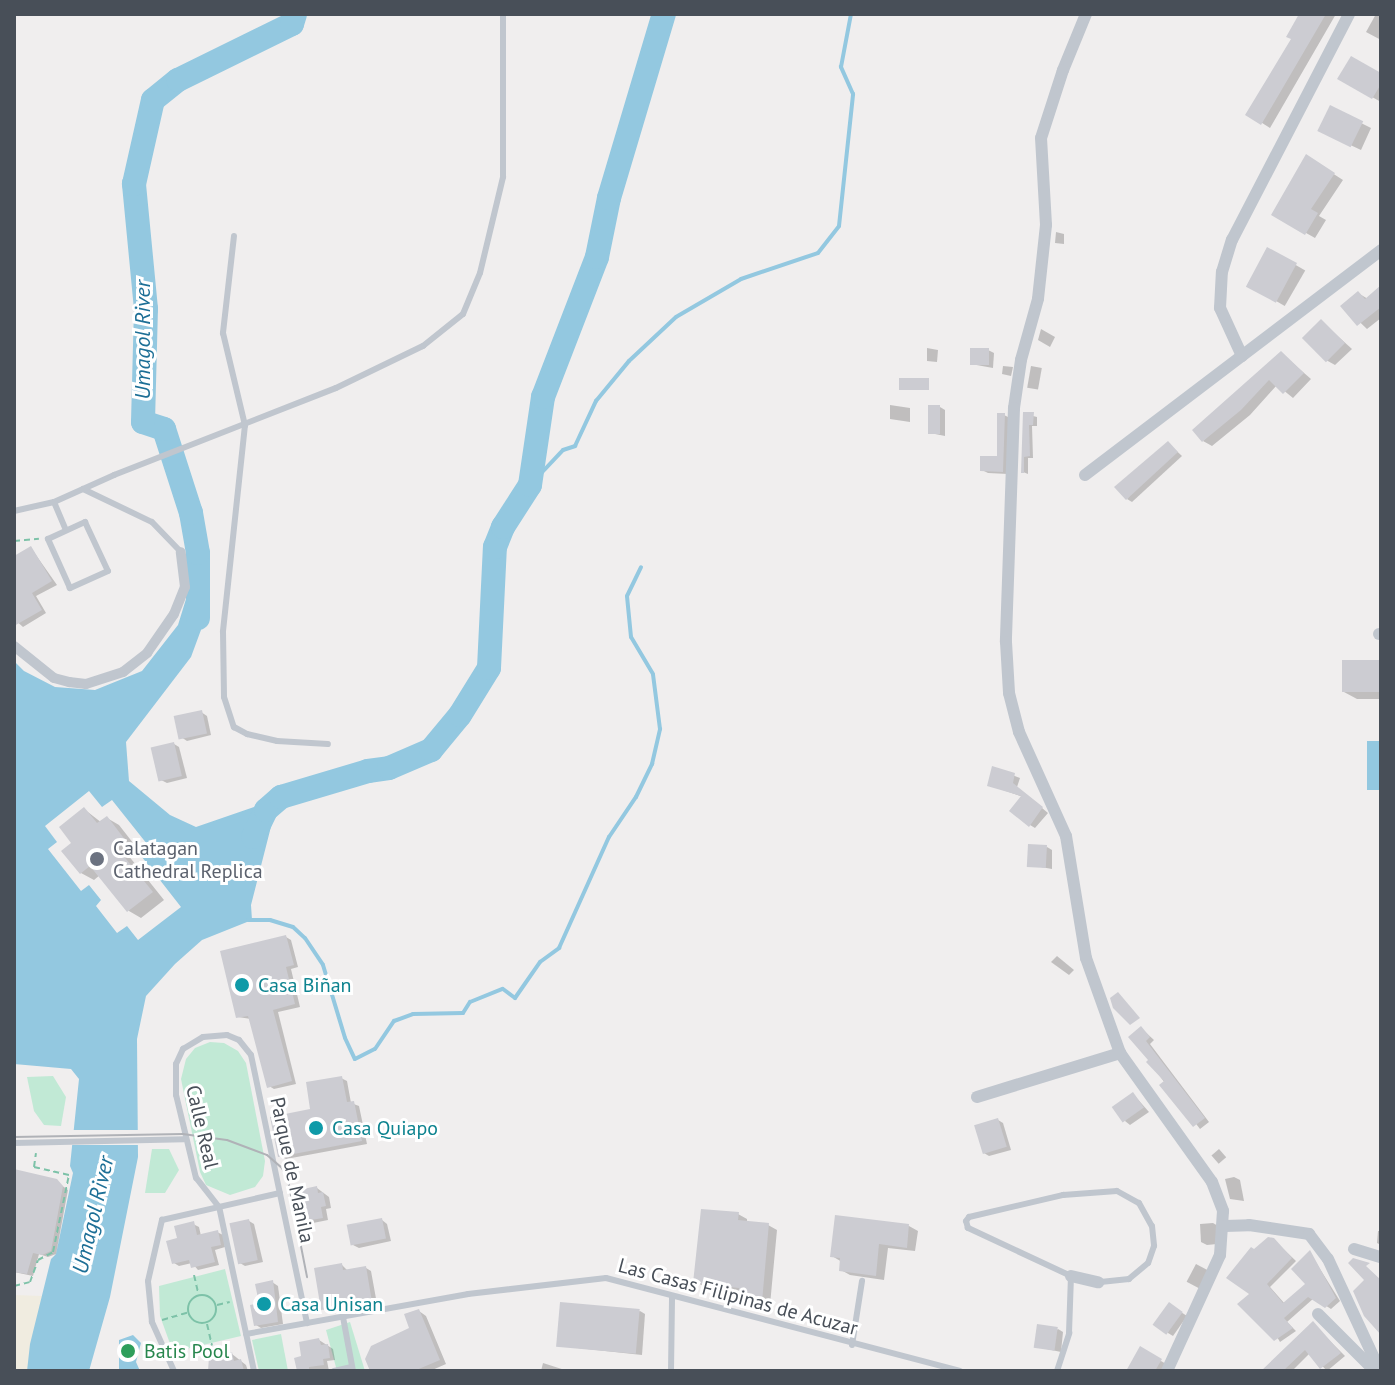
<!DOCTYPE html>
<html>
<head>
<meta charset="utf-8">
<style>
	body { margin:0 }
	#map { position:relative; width:1395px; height:1385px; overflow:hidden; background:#f0eeee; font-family:"PT Sans",sans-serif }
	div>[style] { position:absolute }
	.green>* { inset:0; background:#c1e9d5 }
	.sand>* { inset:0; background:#f0ece0 }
	.water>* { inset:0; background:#93c8e0; transform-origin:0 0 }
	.pier>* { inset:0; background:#f0eeee; transform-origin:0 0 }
	.shadow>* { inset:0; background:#0003; transform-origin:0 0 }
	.stream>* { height:4px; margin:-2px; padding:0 2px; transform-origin:2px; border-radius:2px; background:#93c8e0 }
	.river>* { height:24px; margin:-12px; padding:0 12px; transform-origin:12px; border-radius:12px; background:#93c8e0 }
	.building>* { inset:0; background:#ccccd2; transform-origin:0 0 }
	.path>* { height:2px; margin-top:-1px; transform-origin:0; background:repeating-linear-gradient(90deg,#7dc2a8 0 6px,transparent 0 10px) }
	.path>.ring { margin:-1px; padding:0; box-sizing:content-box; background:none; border:2px solid #7dc2a8; border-radius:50% }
	.service>* { height:6px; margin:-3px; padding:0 3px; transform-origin:3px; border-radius:3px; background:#c0c6ce }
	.pedestrian>* { height:10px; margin:-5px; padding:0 5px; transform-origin:5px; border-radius:5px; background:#c0c6ce }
	.minor>* { height:12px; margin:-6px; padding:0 6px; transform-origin:6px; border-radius:6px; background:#c0c6ce }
	.tram>* { height:2px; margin:-1px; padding:0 1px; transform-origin:1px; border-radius:1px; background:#b0b2b7 }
	.dots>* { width:22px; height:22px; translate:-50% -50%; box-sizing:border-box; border:4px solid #fff; border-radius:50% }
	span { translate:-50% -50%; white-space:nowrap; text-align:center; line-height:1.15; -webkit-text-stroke:6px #fff; paint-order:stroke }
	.worship-label { font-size:20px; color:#5b616d }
	.left { translate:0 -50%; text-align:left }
	.culture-label { font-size:20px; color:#0d838f }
	.street-label { font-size:20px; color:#484f58 }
	.leisure-label { font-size:20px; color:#27864d }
	.water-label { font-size:22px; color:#1d6f96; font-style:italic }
	.frame { position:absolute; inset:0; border:16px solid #484f58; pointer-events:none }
</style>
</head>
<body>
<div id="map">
	<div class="green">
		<div style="clip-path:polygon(210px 1042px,224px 1043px,238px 1051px,246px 1063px,265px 1161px,263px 1176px,255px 1187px,230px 1195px,206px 1185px,200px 1172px,181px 1079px,186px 1059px,195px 1048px)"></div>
		<div style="clip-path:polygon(53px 1076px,66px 1097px,61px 1126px,44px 1125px,34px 1111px,27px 1077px)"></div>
		<div style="clip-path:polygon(152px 1149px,169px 1149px,179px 1170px,165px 1193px,145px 1193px)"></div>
		<div style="clip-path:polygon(225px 1269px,241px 1336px,173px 1352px,160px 1316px,159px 1286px)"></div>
		<div style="clip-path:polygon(350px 1322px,365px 1371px,337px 1371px,326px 1330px)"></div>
		<div style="clip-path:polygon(281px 1334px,288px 1371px,259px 1371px,252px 1340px)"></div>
	</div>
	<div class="sand">
		<div style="clip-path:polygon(14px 1295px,42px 1296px,27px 1371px,14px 1371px)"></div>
	</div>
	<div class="water">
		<div style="clip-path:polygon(evenodd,190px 586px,204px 586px,205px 619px,191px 657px,126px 742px,129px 781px,170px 815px,196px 827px,254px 807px,275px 811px,251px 905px,252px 920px,202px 940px,175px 964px,146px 996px,137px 1039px,138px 1157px,110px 1297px,89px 1371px,27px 1371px,30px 1344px,51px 1259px,56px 1254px,73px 1173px,70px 1166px,79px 1079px,71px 1069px,14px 1064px,14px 661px,24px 671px,55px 687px,95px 690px,142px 671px,178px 625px,190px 586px,89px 791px,102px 807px,112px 800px,147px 844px,138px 852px,181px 907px,138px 940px,127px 926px,117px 933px,96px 906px,101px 900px,89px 885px,81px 891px,48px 849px,57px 842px,45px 826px,89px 791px)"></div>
		<div style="left:1367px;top:741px;width:14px;height:49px"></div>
		<div style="clip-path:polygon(133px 1335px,141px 1343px,136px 1362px,140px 1371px,113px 1371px,119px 1370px,119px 1340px)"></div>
	</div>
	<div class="pier">
		<div style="left:142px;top:1130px;width:15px;height:74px;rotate:90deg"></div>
	</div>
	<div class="shadow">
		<div style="clip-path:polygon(1302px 14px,1336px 14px,1270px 128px,1248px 114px,1293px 39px)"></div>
		<div style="clip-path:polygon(1376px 14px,1381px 14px,1381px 40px,1366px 32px)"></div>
		<div style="clip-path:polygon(1381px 75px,1381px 102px,1340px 79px)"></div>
		<div style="clip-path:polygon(1331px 108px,1371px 128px,1361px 150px,1329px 135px)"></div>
		<div style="clip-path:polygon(1307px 157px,1343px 180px,1319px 216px,1326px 220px,1315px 238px,1274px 215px)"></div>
		<div style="clip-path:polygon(1056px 232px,1064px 234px,1064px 244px,1055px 243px)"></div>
		<div style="left:1268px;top:249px;width:43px;height:41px;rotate:30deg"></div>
		<div style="clip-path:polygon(1381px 289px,1381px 318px,1367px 329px,1343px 306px,1358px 293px,1368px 299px)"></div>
		<div style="clip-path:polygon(1321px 321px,1352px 349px,1335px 365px,1326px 360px)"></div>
		<div style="clip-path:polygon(1041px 329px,1055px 337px,1050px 347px,1038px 340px)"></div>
		<div style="clip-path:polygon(927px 348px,938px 350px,937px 362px,927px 361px)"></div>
		<div style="clip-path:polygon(988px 350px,994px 353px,993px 368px,971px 364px)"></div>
		<div style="clip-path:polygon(1281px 353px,1311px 379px,1293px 398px,1277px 385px,1250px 415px,1212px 446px,1203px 441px)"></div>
		<div style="clip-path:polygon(1003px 366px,1013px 367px,1011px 376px,1002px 374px)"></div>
		<div style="left:1031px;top:366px;width:11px;height:22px;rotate:10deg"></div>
		<div style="clip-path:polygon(890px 405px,910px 408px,910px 422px,890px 419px)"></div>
		<div style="clip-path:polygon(940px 407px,945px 410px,945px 436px,930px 433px)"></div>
		<div style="clip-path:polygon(1025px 414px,1037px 417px,1037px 426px,1032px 426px,1033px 458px,1028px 458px,1028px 474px,1023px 472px)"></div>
		<div style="clip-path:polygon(1004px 415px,1010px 418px,1008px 474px,988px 473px,982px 470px,999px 458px)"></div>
		<div style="clip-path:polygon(1168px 443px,1182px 456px,1132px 502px,1127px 499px)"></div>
		<div style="clip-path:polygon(31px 548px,57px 585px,36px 596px,46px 613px,23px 627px,14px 619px,14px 558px)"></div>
		<div style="clip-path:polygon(1381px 662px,1381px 699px,1357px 699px,1344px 692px)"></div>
		<div style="clip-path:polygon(201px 712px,207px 716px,211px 735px,187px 741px,181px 737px)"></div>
		<div style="clip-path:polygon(174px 744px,179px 747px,187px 778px,167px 783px,161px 780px)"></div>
		<div style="clip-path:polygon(994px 768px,1020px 778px,1017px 787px,1048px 813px,1035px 828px,1030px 825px,1023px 797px,989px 785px)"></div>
		<div style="clip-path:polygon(84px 809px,102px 823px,107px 818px,119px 825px,137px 848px,128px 855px,164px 900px,141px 918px,129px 911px,100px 875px,94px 880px,81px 873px,74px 844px)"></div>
		<div style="clip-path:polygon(1047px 847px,1052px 850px,1052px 869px,1030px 865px)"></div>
		<div style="clip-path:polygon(286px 937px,291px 940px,298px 967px,291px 969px,300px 1007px,278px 1012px,296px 1084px,274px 1089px,269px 1086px,251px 1019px,238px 1017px)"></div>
		<div style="clip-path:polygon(1057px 956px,1074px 970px,1069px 975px,1051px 962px)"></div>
		<div style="clip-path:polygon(1141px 1028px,1154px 1040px,1150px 1044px,1209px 1122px,1200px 1129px,1149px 1062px)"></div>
		<div style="clip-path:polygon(341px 1078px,347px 1081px,351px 1103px,359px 1106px,367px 1144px,286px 1159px,280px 1156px)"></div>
		<div style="clip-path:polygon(1134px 1095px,1149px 1112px,1130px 1125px,1125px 1121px)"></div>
		<div style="clip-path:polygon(998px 1120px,1003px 1123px,1011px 1150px,989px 1156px,984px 1153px)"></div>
		<div style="left:1219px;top:1149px;width:11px;height:10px;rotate:49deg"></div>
		<div style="clip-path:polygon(14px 1171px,56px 1181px,68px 1190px,56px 1254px,48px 1257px,39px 1254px,33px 1276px,14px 1272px)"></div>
		<div style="clip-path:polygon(1234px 1177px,1240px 1180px,1244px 1201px,1230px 1199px,1225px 1179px)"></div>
		<div style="clip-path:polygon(317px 1188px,329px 1197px,331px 1208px,326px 1209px,328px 1220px,313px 1223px,307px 1220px)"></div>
		<div style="clip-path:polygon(738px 1214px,747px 1219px,747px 1223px,768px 1225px,777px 1230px,770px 1305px,749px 1303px,740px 1297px,741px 1291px,705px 1287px,696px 1282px)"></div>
		<div style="clip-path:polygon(382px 1220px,387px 1224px,391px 1241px,359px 1248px,353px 1245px)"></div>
		<div style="clip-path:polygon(249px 1221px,254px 1224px,263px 1262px,245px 1266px,240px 1263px)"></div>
		<div style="clip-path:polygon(1213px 1223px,1218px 1226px,1217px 1244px,1207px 1245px,1201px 1242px,1200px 1224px)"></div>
		<div style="clip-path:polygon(193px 1224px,199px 1227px,201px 1236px,217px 1232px,223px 1235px,225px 1247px,215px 1250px,219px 1265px,198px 1270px,192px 1263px,179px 1266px,174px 1263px,180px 1239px)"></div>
		<div style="clip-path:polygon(909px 1226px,918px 1231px,915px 1251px,888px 1248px,884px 1280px,850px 1275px,841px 1270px,842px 1262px,832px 1256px)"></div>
		<div style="clip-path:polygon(1378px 1231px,1381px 1231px,1381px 1245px,1377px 1243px)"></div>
		<div style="clip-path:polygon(1274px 1240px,1296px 1261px,1270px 1287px,1285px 1304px,1308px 1284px,1310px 1253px,1340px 1301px,1331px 1309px,1314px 1298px,1287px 1322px,1296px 1331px,1280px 1342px,1252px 1294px)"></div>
		<div style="left:1196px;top:1264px;width:15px;height:20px;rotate:28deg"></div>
		<div style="clip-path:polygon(342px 1265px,348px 1271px,366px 1268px,371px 1271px,377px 1304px,329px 1312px,323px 1309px)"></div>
		<div style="clip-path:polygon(272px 1282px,278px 1286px,283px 1324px,261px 1328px,256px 1325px)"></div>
		<div style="clip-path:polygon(1170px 1305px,1187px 1316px,1173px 1336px,1168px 1333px)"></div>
		<div style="clip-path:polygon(419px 1311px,426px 1316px,446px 1364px,430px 1371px,372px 1371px,412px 1329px)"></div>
		<div style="clip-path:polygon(640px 1311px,645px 1314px,642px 1355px,559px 1346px)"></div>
		<div style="clip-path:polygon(1313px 1324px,1345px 1356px,1327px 1371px,1310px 1353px,1292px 1371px,1283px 1371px,1276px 1360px)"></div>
		<div style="clip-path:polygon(1058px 1329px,1063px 1332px,1061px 1352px,1037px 1347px)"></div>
		<div style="clip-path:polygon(319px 1340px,333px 1349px,335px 1360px,327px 1361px,329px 1371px,299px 1371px)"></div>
		<div style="clip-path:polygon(1141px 1349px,1166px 1364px,1162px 1371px,1128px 1371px)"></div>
		<div style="clip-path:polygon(232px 1354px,246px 1365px,248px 1371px,202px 1371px,214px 1369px)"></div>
		<div style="clip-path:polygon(543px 1363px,568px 1371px,541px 1371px)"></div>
	</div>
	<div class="stream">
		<div style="left:530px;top:485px;width:48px;rotate:-46.7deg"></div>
		<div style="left:563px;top:450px;width:13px;rotate:-18deg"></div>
		<div style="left:575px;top:446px;width:50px;rotate:-65deg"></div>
		<div style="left:596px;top:401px;width:52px;rotate:-50.5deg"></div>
		<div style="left:629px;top:361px;width:64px;rotate:-43.1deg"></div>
		<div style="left:676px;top:317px;width:75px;rotate:-30.3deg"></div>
		<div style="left:741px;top:279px;width:81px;rotate:-18.7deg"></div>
		<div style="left:818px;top:253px;width:34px;rotate:-52deg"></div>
		<div style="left:839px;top:226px;width:133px;rotate:-83.9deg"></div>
		<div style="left:853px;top:94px;width:30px;rotate:-114deg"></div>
		<div style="left:841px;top:67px;width:54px;rotate:-79.3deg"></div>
		<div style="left:248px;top:920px;width:22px"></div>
		<div style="left:270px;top:920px;width:24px;rotate:17deg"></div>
		<div style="left:293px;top:927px;width:16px;rotate:43deg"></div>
		<div style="left:305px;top:938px;width:32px;rotate:56deg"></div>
		<div style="left:323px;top:965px;width:76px;rotate:73.2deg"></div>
		<div style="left:345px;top:1038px;width:23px;rotate:65deg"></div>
		<div style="left:355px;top:1059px;width:22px;rotate:-27deg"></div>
		<div style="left:375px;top:1049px;width:34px;rotate:-56deg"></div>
		<div style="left:394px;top:1021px;width:20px;rotate:-20deg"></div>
		<div style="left:413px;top:1014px;width:50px;rotate:-1.1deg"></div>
		<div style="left:463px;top:1013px;width:13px;rotate:-58deg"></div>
		<div style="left:470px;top:1002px;width:35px;rotate:-22deg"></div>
		<div style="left:503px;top:989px;width:15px;rotate:37deg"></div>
		<div style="left:515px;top:998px;width:44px;rotate:-55.2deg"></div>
		<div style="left:540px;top:962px;width:24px;rotate:-36deg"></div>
		<div style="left:559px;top:948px;width:122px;rotate:-65.8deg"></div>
		<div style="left:609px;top:837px;width:48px;rotate:-56deg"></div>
		<div style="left:636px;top:797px;width:37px;rotate:-64deg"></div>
		<div style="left:652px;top:764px;width:36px;rotate:-77deg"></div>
		<div style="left:660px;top:729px;width:55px;rotate:-97.3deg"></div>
		<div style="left:653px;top:674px;width:43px;rotate:-120.7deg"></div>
		<div style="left:631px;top:637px;width:41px;rotate:-95.6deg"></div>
		<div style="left:627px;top:596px;width:32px;rotate:-64deg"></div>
	</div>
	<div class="river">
		<div style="left:198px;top:618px;width:65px;rotate:-90deg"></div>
		<div style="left:198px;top:553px;width:41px;rotate:-99.9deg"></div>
		<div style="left:191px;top:513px;width:88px;rotate:-107.8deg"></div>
		<div style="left:164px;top:429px;width:22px;rotate:-162deg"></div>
		<div style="left:143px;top:422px;width:113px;rotate:-88.5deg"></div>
		<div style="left:146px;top:309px;width:126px;rotate:-95.5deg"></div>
		<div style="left:134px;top:184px;width:86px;rotate:-77.3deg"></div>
		<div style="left:153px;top:100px;width:32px;rotate:-39deg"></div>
		<div style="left:178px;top:80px;width:127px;rotate:-26.2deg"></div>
		<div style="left:292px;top:24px;width:10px;rotate:-73deg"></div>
		<div style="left:253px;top:837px;width:30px;rotate:-64deg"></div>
		<div style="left:266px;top:810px;width:20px;rotate:-41deg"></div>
		<div style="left:281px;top:797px;width:91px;rotate:-16.6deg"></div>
		<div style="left:368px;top:771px;width:21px;rotate:-8deg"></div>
		<div style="left:389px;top:768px;width:46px;rotate:-23.2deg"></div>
		<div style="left:431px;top:750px;width:45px;rotate:-50.4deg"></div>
		<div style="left:460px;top:715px;width:55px;rotate:-58.3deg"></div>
		<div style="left:489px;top:668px;width:121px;rotate:-87.2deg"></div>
		<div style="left:495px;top:547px;width:22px;rotate:-68deg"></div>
		<div style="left:503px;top:527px;width:50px;rotate:-57.3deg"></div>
		<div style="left:530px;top:485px;width:89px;rotate:-81.6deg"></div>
		<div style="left:543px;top:397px;width:150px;rotate:-68.9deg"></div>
		<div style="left:597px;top:257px;width:60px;rotate:-78.5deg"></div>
		<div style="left:609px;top:198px;width:192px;rotate:-73.4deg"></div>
	</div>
	<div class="building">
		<div style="clip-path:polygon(1299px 14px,1326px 14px,1261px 125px,1245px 115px,1291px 39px,1286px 37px)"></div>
		<div style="clip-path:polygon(1351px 56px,1381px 73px,1381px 84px,1372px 99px,1337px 79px)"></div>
		<div style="left:1330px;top:105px;width:37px;height:29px;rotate:26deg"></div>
		<div style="clip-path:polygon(1306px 154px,1335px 173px,1311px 209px,1318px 213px,1305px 235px,1271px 215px)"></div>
		<div style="left:1267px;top:247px;width:34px;height:45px;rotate:28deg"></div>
		<div style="clip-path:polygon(1381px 285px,1381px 307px,1357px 326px,1340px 306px,1358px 291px,1365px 299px)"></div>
		<div style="left:1321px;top:319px;width:34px;height:27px;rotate:45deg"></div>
		<div style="left:970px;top:348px;width:19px;height:17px"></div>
		<div style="clip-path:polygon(1281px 351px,1304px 373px,1283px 394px,1269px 380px,1241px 410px,1202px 442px,1192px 430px)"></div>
		<div style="left:899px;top:378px;width:30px;height:12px"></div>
		<div style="left:928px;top:405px;width:12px;height:29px"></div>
		<div style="clip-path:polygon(1023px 412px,1034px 412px,1033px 425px,1029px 425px,1030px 456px,1024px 457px,1024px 473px,1021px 473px)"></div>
		<div style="clip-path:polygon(997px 413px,1005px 413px,1003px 472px,980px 471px,980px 456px,997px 456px)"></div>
		<div style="clip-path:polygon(1168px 441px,1178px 452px,1126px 500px,1114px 487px)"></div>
		<div style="clip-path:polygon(31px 546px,52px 581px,32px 593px,42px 610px,14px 626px,14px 556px)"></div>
		<div style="left:1381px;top:660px;width:32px;height:39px;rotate:90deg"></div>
		<div style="left:202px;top:710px;width:24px;height:29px;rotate:78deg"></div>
		<div style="left:174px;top:742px;width:35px;height:24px;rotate:77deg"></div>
		<div style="clip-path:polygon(992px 766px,1015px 773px,1013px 783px,1043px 807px,1029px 827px,1009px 811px,1021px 796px,987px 786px)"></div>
		<div style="clip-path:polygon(84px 807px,97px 823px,107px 816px,126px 841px,117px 848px,153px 892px,127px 912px,90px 866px,80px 874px,61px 851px,71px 843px,59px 827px)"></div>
		<div style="left:1028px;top:844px;width:19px;height:23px;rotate:3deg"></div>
		<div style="clip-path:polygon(286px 935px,294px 965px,286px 967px,295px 1004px,273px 1010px,292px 1081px,267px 1088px,248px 1016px,236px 1018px,220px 951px)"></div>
		<div style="clip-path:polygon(1118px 992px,1140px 1018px,1130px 1025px,1113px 1008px,1110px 998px)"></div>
		<div style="clip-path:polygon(1141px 1026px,1150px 1037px,1146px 1041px,1205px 1118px,1193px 1127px,1159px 1085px,1164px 1081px,1146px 1062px,1148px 1060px,1128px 1037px)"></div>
		<div style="clip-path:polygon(342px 1076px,347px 1102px,354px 1101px,362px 1141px,278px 1157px,270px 1117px,310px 1109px,306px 1082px)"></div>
		<div style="left:1133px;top:1092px;width:19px;height:26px;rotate:55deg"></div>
		<div style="left:998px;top:1118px;width:30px;height:25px;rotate:73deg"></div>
		<div style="clip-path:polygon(14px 1169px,57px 1179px,63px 1186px,51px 1251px,42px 1255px,33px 1253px,27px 1274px,14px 1272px)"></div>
		<div style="clip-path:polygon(317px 1186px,318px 1193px,323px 1192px,326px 1206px,321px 1207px,323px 1218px,305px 1221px,299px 1190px)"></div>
		<div style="clip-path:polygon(701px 1209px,739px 1212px,738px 1220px,769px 1223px,762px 1302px,738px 1298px,739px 1288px,693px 1283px)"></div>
		<div style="clip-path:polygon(835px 1215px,909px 1224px,907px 1248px,879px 1244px,876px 1276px,839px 1271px,840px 1258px,830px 1257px)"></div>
		<div style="left:382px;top:1218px;width:21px;height:36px;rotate:79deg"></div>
		<div style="left:249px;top:1219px;width:42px;height:20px;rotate:78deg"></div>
		<div style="clip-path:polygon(194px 1221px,197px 1235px,218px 1230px,221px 1245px,211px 1247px,215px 1262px,191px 1268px,189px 1260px,172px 1264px,166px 1241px,177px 1238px,174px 1226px)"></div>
		<div style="clip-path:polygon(1268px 1237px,1274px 1238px,1292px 1258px,1267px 1284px,1283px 1303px,1305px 1284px,1291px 1269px,1310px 1250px,1336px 1298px,1325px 1308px,1308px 1297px,1284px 1318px,1293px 1328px,1274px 1341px,1237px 1304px,1249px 1294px,1226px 1278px,1251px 1247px,1254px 1249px)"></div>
		<div style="clip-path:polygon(1353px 1258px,1370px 1263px,1366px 1266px,1381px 1280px,1381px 1335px,1364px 1316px,1353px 1291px,1364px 1280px,1348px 1263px)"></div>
		<div style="clip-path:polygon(342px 1263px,343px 1270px,366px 1266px,372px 1302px,321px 1310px,314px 1268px)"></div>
		<div style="clip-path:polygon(273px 1280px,278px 1322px,254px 1326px,250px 1305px,259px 1303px,255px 1284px)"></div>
		<div style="left:560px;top:1302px;width:80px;height:45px;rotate:5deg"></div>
		<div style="left:1169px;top:1302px;width:17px;height:28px;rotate:36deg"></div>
		<div style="clip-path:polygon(419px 1309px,440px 1360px,414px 1371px,370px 1371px,365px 1359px,371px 1346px,409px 1328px,404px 1314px)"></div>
		<div style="clip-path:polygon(1313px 1321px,1341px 1353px,1320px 1369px,1305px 1350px,1283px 1371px,1261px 1371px)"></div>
		<div style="left:1037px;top:1324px;width:21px;height:24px;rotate:8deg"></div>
		<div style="clip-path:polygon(319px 1338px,321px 1345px,328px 1344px,330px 1358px,323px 1359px,324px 1365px,309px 1367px,309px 1371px,297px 1371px,294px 1358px,301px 1356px,299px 1342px)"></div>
		<div style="clip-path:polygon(1140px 1346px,1162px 1359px,1155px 1371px,1126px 1371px)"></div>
		<div style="clip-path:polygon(232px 1352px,234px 1361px,241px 1359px,244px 1371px,208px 1371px,209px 1357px)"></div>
	</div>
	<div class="path">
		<div style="left:14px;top:541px;width:25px;rotate:-5deg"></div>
		<div style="left:194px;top:1275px;width:18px;rotate:77deg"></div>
		<div style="left:14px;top:1286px;width:16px;rotate:-14deg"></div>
		<div style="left:30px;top:1282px;width:23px;rotate:-70deg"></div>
		<div style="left:38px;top:1260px;width:17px;rotate:-28deg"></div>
		<div style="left:53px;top:1252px;width:79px;rotate:-78.3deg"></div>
		<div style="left:69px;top:1175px;width:36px;rotate:-167deg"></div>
		<div style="left:34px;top:1167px;width:14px;rotate:-82deg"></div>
		<div class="ring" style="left:188px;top:1295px;width:26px;height:26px"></div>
		<div style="left:217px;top:1305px;width:13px;rotate:-13deg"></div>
		<div style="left:162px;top:1320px;width:26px;rotate:-16deg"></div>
		<div style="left:207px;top:1324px;width:22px;rotate:77deg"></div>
	</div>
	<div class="service">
		<div style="left:234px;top:236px;width:98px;rotate:96.5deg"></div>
		<div style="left:223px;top:333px;width:95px;rotate:76.6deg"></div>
		<div style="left:245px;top:425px;width:208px;rotate:96.1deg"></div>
		<div style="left:223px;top:632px;width:65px;rotate:89.1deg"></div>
		<div style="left:224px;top:697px;width:32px;rotate:72deg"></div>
		<div style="left:234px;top:727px;width:15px;rotate:28deg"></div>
		<div style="left:247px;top:734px;width:31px;rotate:13deg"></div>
		<div style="left:277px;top:741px;width:51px;rotate:3.4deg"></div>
		<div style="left:83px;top:489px;width:76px;rotate:25.6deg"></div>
		<div style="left:152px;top:522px;width:42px;rotate:46deg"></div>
		<div style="left:54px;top:502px;width:30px;rotate:67deg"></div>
		<div style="left:14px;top:511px;width:41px;rotate:-12.7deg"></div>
		<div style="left:54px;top:502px;width:66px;rotate:-24.2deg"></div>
		<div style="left:114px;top:475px;width:238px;rotate:-21.4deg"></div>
		<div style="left:336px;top:388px;width:97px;rotate:-25.8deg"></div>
		<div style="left:423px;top:346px;width:51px;rotate:-38.7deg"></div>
		<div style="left:463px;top:314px;width:44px;rotate:-67.5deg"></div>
		<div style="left:480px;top:273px;width:99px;rotate:-76.5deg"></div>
		<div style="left:503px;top:177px;width:163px;rotate:-90deg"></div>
		<div style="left:85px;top:522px;width:54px;rotate:64.9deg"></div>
		<div style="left:108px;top:571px;width:42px;rotate:155.9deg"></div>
		<div style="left:70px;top:588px;width:54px;rotate:-114.2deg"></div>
		<div style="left:48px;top:539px;width:41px;rotate:-24.7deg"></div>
		<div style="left:14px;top:1143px;width:170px;rotate:-1.3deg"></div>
		<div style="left:343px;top:1317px;width:55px;rotate:79.5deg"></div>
		<div style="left:246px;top:1334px;width:226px;rotate:-10.2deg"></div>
		<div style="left:468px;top:1294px;width:139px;rotate:-6.6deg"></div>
		<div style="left:606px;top:1278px;width:366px;rotate:14.7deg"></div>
		<div style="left:852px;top:1345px;width:65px;rotate:-81.1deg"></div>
		<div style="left:174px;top:1371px;width:54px;rotate:-114.2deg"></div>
		<div style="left:152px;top:1322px;width:41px;rotate:-95.6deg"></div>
		<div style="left:148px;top:1281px;width:63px;rotate:-77.1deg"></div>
		<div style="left:162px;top:1220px;width:121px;rotate:-12.9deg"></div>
		<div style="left:254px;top:1371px;width:168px;rotate:-102deg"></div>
		<div style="left:219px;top:1207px;width:37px;rotate:-128deg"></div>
		<div style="left:196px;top:1178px;width:85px;rotate:-103.5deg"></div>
		<div style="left:176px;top:1095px;width:31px;rotate:-90deg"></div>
		<div style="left:176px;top:1064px;width:17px;rotate:-65deg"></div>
		<div style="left:183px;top:1049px;width:23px;rotate:-31deg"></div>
		<div style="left:203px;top:1037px;width:24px;rotate:-5deg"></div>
		<div style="left:227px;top:1035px;width:13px;rotate:23deg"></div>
		<div style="left:239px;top:1040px;width:19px;rotate:51deg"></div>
		<div style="left:251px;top:1055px;width:274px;rotate:78.2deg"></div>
		<div style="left:334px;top:1371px;width:18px;rotate:-13deg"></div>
		<div style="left:671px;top:1371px;width:75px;rotate:-89.2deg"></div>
		<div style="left:1057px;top:1371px;width:40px;rotate:-72deg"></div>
		<div style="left:1069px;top:1333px;width:57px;rotate:-88deg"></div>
		<div style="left:1071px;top:1276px;width:114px;rotate:-155deg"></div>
		<div style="left:968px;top:1228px;width:7px;rotate:-106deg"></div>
		<div style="left:966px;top:1221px;width:5px;rotate:-53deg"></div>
		<div style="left:969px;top:1217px;width:97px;rotate:-13.2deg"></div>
		<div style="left:1063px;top:1195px;width:54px;rotate:-4.2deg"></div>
		<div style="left:1117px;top:1191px;width:25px;rotate:29deg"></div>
		<div style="left:1139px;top:1203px;width:26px;rotate:61deg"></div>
		<div style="left:1152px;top:1226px;width:20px;rotate:84deg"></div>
		<div style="left:1154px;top:1246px;width:18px;rotate:109deg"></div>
		<div style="left:1148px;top:1263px;width:25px;rotate:140deg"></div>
		<div style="left:1129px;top:1279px;width:31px;rotate:174deg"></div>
	</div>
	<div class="pedestrian">
		<div style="left:14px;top:646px;width:51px;rotate:38.7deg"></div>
		<div style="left:54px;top:678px;width:16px;rotate:15deg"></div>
		<div style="left:69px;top:682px;width:17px;rotate:7deg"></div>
		<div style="left:86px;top:684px;width:39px;rotate:-18deg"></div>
		<div style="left:123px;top:672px;width:31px;rotate:-38deg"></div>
		<div style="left:147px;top:653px;width:47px;rotate:-55.3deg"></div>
		<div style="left:174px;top:614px;width:29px;rotate:-68deg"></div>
		<div style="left:185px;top:587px;width:35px;rotate:-97deg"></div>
	</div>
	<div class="minor">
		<div style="left:1086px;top:14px;width:61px;rotate:112.3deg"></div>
		<div style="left:1063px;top:70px;width:71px;rotate:107.9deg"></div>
		<div style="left:1041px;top:138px;width:87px;rotate:86.7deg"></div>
		<div style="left:1046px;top:225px;width:74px;rotate:96.2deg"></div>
		<div style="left:1038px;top:299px;width:63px;rotate:105.6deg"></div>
		<div style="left:1021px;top:360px;width:49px;rotate:98.3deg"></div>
		<div style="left:1014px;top:408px;width:234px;rotate:92deg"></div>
		<div style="left:1006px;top:642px;width:51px;rotate:86.6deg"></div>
		<div style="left:1009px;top:693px;width:40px;rotate:75.6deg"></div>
		<div style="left:1019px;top:732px;width:114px;rotate:65.7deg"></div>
		<div style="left:1066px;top:836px;width:124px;rotate:80.7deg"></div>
		<div style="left:1086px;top:958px;width:101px;rotate:70.3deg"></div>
		<div style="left:1120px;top:1053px;width:158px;rotate:54.5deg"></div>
		<div style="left:1212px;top:1182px;width:31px;rotate:69deg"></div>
		<div style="left:1223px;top:1211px;width:44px;rotate:93.9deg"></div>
		<div style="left:1220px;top:1255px;width:128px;rotate:114.6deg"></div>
		<div style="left:1242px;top:356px;width:53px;rotate:-114.6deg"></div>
		<div style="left:1220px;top:308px;width:36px;rotate:-87deg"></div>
		<div style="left:1222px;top:272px;width:34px;rotate:-73deg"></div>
		<div style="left:1232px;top:240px;width:254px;rotate:-62.6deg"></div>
		<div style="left:1085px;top:475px;width:372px;rotate:-37.2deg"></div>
		<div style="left:1379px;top:634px;width:2px"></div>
		<div style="left:977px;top:1097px;width:150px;rotate:-17.1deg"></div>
		<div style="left:1225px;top:1226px;width:24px;rotate:-2deg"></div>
		<div style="left:1249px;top:1225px;width:61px;rotate:8.5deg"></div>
		<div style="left:1309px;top:1234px;width:31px;rotate:53deg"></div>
		<div style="left:1328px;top:1259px;width:123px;rotate:65.1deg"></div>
		<div style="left:1354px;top:1249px;width:28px;rotate:17deg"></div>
		<div style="left:1071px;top:1276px;width:28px;rotate:13deg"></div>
		<div style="left:1318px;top:1314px;width:81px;rotate:45deg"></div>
	</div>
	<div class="tram">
		<div style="left:14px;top:1137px;width:169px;rotate:-1deg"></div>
		<div style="left:183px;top:1134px;width:44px;rotate:7.8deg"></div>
		<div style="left:227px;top:1140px;width:43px;rotate:20.6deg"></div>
		<div style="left:267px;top:1155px;width:20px;rotate:41deg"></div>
		<div style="left:282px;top:1168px;width:13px;rotate:63deg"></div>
		<div style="left:288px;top:1180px;width:99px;rotate:78.9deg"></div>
	</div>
	<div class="dots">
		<div style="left:97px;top:859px;background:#6b7280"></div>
		<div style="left:242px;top:985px;background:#0f9aa8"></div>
		<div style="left:316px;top:1128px;background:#0f9aa8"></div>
		<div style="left:264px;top:1304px;background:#0f9aa8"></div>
		<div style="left:128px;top:1351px;background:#2e9e5b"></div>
	</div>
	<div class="worship-label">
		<span class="left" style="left:113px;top:860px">Calatagan<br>Cathedral Replica</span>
	</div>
	<div class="culture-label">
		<span class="left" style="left:258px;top:985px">Casa Biñan</span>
		<span class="left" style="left:332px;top:1128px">Casa Quiapo</span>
		<span class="left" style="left:280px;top:1304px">Casa Unisan</span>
	</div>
	<div class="street-label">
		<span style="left:202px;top:1127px;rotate:77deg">Calle Real</span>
		<span style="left:292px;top:1170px;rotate:78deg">Parque de Manila</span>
		<span style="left:738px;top:1297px;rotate:15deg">Las Casas Filipinas de Acuzar</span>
	</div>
	<div class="leisure-label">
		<span class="left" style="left:144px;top:1351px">Batis Pool</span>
	</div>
	<div class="water-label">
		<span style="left:143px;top:340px;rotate:-90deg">Umagol River</span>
		<span style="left:93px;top:1215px;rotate:-77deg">Umagol River</span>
	</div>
	<div class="frame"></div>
</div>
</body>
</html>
